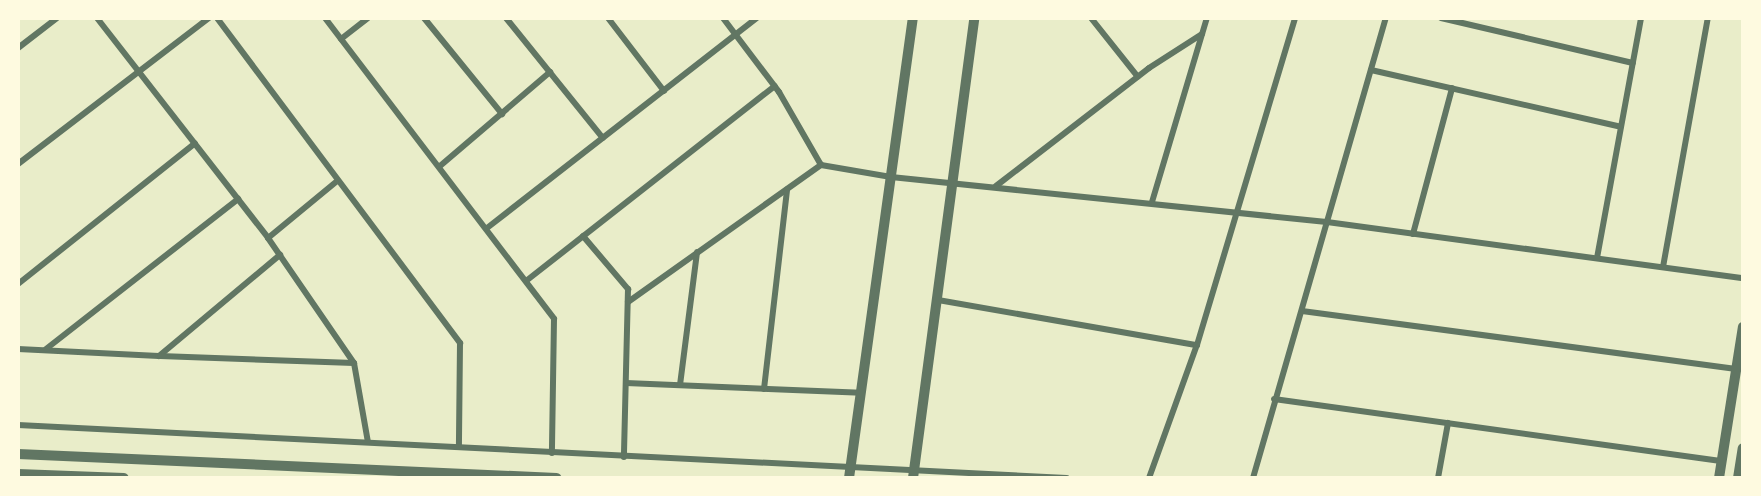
<!DOCTYPE html>
<html>
<head>
<meta charset="utf-8">
<style>
	body { margin:0 }
	#map { position:relative; width:1761px; height:496px; overflow:hidden; background:#e9edc9; font-family:Inter,sans-serif }
	div>[style] { position:absolute }
	.minor>* { height:6px; margin:-3px; padding:0 3px; transform-origin:3px; border-radius:3px; background:#617663 }
	.tertiary>* { height:10px; margin:-5px; padding:0 5px; transform-origin:5px; border-radius:5px; background:#617663 }
	span { translate:-50% -50%; white-space:nowrap; text-align:center; line-height:1.15; -webkit-text-stroke:4.5px #fefae0; paint-order:stroke }
	.frame { position:absolute; inset:0; border:20px solid #fefae0; pointer-events:none }
</style>
</head>
<body>
<div id="map">
	<div class="minor">
		<div style="left:97px;top:18px;width:279px;rotate:52.1deg"></div>
		<div style="left:268px;top:238px;width:152px;rotate:55.5deg"></div>
		<div style="left:354px;top:363px;width:80px;rotate:80deg"></div>
		<div style="left:217px;top:18px;width:406px;rotate:53.2deg"></div>
		<div style="left:460px;top:343px;width:103px;rotate:90.6deg"></div>
		<div style="left:325px;top:18px;width:378px;rotate:52.7deg"></div>
		<div style="left:554px;top:319px;width:134px;rotate:90.9deg"></div>
		<div style="left:424px;top:18px;width:124px;rotate:50.9deg"></div>
		<div style="left:506px;top:18px;width:154px;rotate:51.1deg"></div>
		<div style="left:608px;top:18px;width:92px;rotate:52.5deg"></div>
		<div style="left:723px;top:18px;width:93px;rotate:52.9deg"></div>
		<div style="left:779px;top:92px;width:84px;rotate:60.1deg"></div>
		<div style="left:1091px;top:18px;width:75px;rotate:51.5deg"></div>
		<div style="left:1441px;top:18px;width:197px;rotate:13.2deg"></div>
		<div style="left:341px;top:39px;width:34px;rotate:-38deg"></div>
		<div style="left:18px;top:48px;width:49px;rotate:-37.6deg"></div>
		<div style="left:1371px;top:70px;width:256px;rotate:12.8deg"></div>
		<div style="left:18px;top:164px;width:240px;rotate:-37.4deg"></div>
		<div style="left:440px;top:166px;width:145px;rotate:-40.5deg"></div>
		<div style="left:996px;top:186px;width:193px;rotate:-37.6deg"></div>
		<div style="left:1149px;top:68px;width:63px;rotate:-32.7deg"></div>
		<div style="left:1152px;top:202px;width:192px;rotate:-73.4deg"></div>
		<div style="left:487px;top:228px;width:342px;rotate:-37.9deg"></div>
		<div style="left:1413px;top:234px;width:151px;rotate:-75deg"></div>
		<div style="left:583px;top:236px;width:70px;rotate:49.7deg"></div>
		<div style="left:628px;top:289px;width:168px;rotate:91.4deg"></div>
		<div style="left:268px;top:238px;width:88px;rotate:-39.5deg"></div>
		<div style="left:1597px;top:258px;width:244px;rotate:-79.6deg"></div>
		<div style="left:1663px;top:267px;width:253px;rotate:-79.8deg"></div>
		<div style="left:526px;top:281px;width:316px;rotate:-38.1deg"></div>
		<div style="left:18px;top:284px;width:226px;rotate:-38.5deg"></div>
		<div style="left:938px;top:300px;width:263px;rotate:9.9deg"></div>
		<div style="left:1197px;top:345px;width:341px;rotate:-73.3deg"></div>
		<div style="left:628px;top:302px;width:237px;rotate:-35.4deg"></div>
		<div style="left:821px;top:165px;width:71px;rotate:9.7deg"></div>
		<div style="left:891px;top:177px;width:438px;rotate:5.9deg"></div>
		<div style="left:1327px;top:222px;width:420px;rotate:7.7deg"></div>
		<div style="left:1302px;top:311px;width:438px;rotate:7.6deg"></div>
		<div style="left:18px;top:349px;width:141px;rotate:2.8deg"></div>
		<div style="left:159px;top:356px;width:158px;rotate:-39.9deg"></div>
		<div style="left:46px;top:349px;width:244px;rotate:-38deg"></div>
		<div style="left:160px;top:356px;width:194px;rotate:2.1deg"></div>
		<div style="left:626px;top:383px;width:235px;rotate:2.4deg"></div>
		<div style="left:680px;top:385px;width:134px;rotate:-82.7deg"></div>
		<div style="left:764px;top:389px;width:201px;rotate:-83.4deg"></div>
		<div style="left:1274px;top:399px;width:451px;rotate:7.9deg"></div>
		<div style="left:18px;top:425px;width:1050px;rotate:2.89deg"></div>
		<div style="left:1149px;top:478px;width:141px;rotate:-70.2deg"></div>
		<div style="left:1253px;top:478px;width:479px;rotate:-73.9deg"></div>
		<div style="left:1438px;top:478px;width:56px;rotate:-79.7deg"></div>
	</div>
	<div class="tertiary">
		<div style="left:18px;top:454px;width:539px;rotate:2.55deg"></div>
		<div style="left:18px;top:474px;width:106px;rotate:2.2deg"></div>
		<div style="left:849px;top:478px;width:464px;rotate:-82.1deg"></div>
		<div style="left:913px;top:478px;width:464px;rotate:-82.4deg"></div>
		<div style="left:1719px;top:478px;width:153px;rotate:-81deg"></div>
		<div style="left:1738px;top:478px;width:30px;rotate:-81deg"></div>
	</div>
	<div class="frame"></div>
</div>
</body>
</html>
